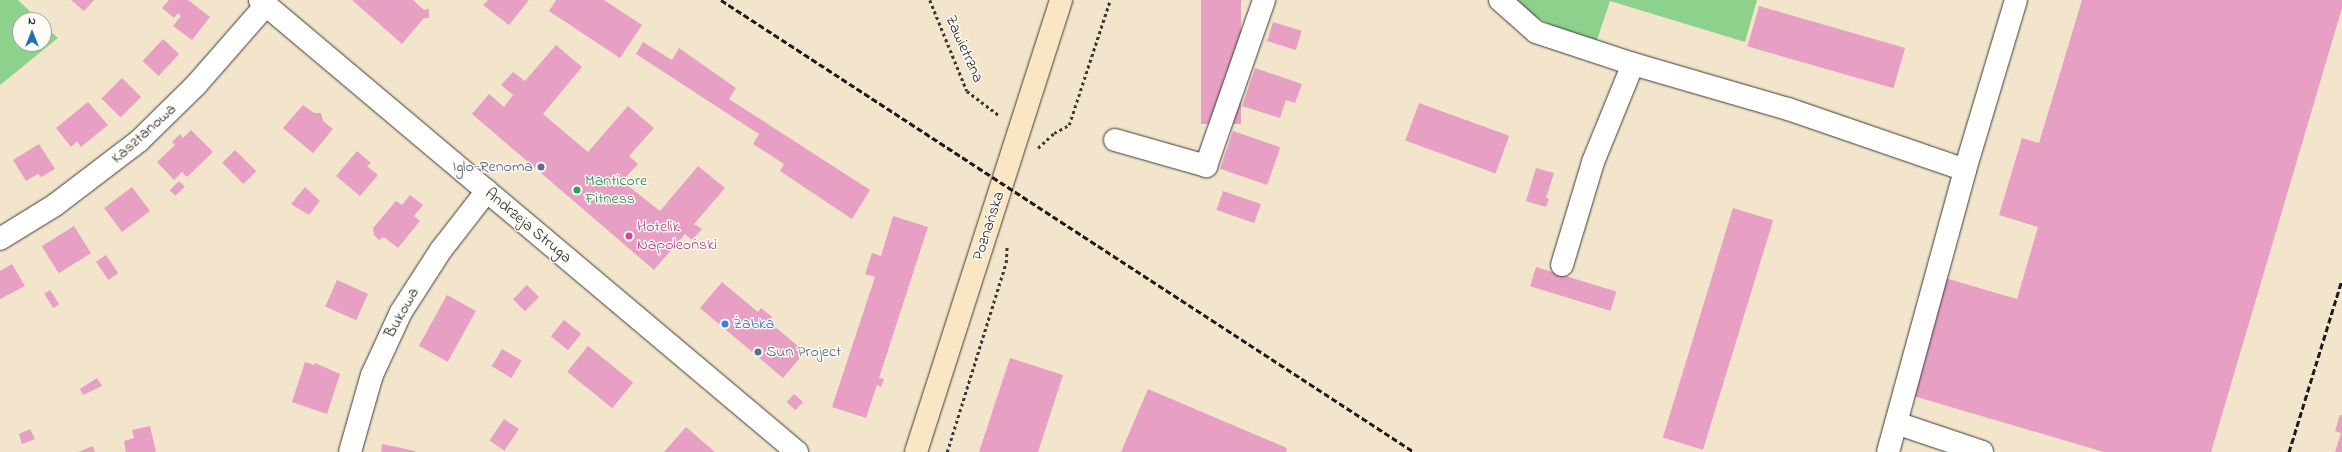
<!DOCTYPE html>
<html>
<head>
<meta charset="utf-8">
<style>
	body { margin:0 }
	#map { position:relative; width:2342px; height:452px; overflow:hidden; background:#f2e5cb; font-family:"Indie Flower",sans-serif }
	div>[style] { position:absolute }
	.green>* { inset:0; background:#8dd28c }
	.building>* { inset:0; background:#e79fc3; transform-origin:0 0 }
	.path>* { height:2.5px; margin-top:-1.25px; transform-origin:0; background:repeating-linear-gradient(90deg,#3c3a36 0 3px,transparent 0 6px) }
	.roads { filter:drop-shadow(0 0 1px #3c3a36) drop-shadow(0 0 1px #3c3a36) }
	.minor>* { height:22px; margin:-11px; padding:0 11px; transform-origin:11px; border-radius:11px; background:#fff }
	.secondary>* { height:22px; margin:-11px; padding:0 11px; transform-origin:11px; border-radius:11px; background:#fbe6c4 }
	.rail>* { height:3px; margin-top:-1.5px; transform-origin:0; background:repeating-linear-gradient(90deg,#1c1c1c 0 6px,transparent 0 9px) }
	.dots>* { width:11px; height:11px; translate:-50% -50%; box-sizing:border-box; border:2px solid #fdfcf7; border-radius:50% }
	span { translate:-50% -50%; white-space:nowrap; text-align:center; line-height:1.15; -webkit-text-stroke:3px #fdfcf7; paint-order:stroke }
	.street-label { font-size:16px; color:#1c1c1c }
	.service-label { font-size:16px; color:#4e5e75 }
	.right { translate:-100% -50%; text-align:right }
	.left { translate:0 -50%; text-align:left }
	.leisure-label { font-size:16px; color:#27864d }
	.hotel-label { font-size:16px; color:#b23c85 }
	.shop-label { font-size:16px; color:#366cbe }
	.north { position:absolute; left:12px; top:12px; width:40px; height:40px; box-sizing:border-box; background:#fdfcf7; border:1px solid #a3a29f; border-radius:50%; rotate:0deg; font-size:11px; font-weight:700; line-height:16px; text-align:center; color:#1c1c1c }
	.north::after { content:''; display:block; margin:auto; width:14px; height:18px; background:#1f6fb2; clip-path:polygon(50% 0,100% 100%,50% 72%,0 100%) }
</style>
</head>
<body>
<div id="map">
	<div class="green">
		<div style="clip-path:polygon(0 0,18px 0,39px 20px,20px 20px,20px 44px,44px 44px,44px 25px,58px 38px,0 85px)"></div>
		<div style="clip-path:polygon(1517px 0,1757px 0,1745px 42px,1610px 1px,1597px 40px,1557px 28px,1530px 14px)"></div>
	</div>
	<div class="building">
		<div style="clip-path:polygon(71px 0,94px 0,84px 11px)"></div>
		<div style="clip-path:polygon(169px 0,188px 0,210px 17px,192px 40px,173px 26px,181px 16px,178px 13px,174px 18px,162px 8px)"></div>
		<div style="clip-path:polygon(352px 0,413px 0,424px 10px,429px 9px,429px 18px,424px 18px,402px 44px)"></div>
		<div style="clip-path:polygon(488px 0,529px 0,509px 25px,483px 5px)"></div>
		<div style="clip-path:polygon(556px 0,604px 0,642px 25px,620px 58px,549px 11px)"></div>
		<div style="left:1201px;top:0;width:40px;height:124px"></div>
		<div style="clip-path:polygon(2082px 0,2342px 0,2342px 8px,2211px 452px,2104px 452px,1910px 395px,1945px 278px,2017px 299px,2038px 227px,1999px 215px,2022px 138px,2039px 143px)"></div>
		<div style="left:1759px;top:6px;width:152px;height:42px;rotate:16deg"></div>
		<div style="left:1273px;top:22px;width:30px;height:20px;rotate:17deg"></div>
		<div style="left:163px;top:39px;width:22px;height:30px;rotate:43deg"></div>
		<div style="clip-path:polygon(643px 42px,672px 60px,679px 48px,736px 88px,729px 99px,870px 190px,852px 219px,780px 171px,784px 164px,753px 144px,759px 134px,636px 54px)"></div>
		<div style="clip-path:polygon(556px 45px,582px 67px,543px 114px,588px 152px,628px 106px,654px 128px,629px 156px,638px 164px,622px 181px,660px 211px,698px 166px,725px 188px,694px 224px,702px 229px,692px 240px,685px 234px,654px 270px,472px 114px,489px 94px,504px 107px,513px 95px,501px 85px,513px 72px,525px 81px)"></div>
		<div style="clip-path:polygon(1255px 68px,1302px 84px,1295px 103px,1286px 100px,1280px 118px,1242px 106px)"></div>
		<div style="left:122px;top:78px;width:27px;height:29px;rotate:45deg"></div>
		<div style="clip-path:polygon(88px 102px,108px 125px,81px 147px,77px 141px,71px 147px,56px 128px)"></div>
		<div style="left:1419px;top:103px;width:96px;height:40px;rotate:20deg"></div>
		<div style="clip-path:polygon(303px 105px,314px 113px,321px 113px,323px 121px,333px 129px,313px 153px,283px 128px)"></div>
		<div style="clip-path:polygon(191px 130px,213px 152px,187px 177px,182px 172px,174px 180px,157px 162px,175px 145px,172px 142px,180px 134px,183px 138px)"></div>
		<div style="left:1233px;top:131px;width:50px;height:40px;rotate:19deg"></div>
		<div style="clip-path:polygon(39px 144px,55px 169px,41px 177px,38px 174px,26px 181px,13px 160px)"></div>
		<div style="left:235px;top:150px;width:30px;height:18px;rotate:45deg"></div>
		<div style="clip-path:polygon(357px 151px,371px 163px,367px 166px,378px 175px,360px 196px,336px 176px)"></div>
		<div style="clip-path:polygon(1536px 168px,1554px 173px,1546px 198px,1549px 199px,1546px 207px,1526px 201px)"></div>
		<div style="left:179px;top:181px;width:8px;height:13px;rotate:45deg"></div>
		<div style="left:132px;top:187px;width:30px;height:35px;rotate:53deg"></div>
		<div style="clip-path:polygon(305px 187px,320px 201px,309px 215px,291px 204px)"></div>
		<div style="left:1223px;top:191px;width:40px;height:20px;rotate:19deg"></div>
		<div style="clip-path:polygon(410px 195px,423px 205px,414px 216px,420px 221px,398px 248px,384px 237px,379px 240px,374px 235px,373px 228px,396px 201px,402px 205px)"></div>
		<div style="left:1733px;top:208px;width:42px;height:240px;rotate:17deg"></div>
		<div style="clip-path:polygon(893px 216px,928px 227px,879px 378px,884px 379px,881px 387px,877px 385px,866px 418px,832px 407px,875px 277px,865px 274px,872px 253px,881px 256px)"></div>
		<div style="left:74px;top:226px;width:32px;height:38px;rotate:58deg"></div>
		<div style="left:106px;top:255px;width:22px;height:12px;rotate:56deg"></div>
		<div style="clip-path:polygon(12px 264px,25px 286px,0 299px,0 271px)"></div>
		<div style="left:1536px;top:267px;width:84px;height:20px;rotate:17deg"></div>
		<div style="left:337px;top:280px;width:34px;height:29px;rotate:24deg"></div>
		<div style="clip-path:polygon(722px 282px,758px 312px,761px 308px,772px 317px,768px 321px,805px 352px,783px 378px,700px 308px)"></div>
		<div style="left:527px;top:285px;width:17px;height:20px;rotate:45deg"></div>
		<div style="left:50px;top:290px;width:17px;height:7px;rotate:57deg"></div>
		<div style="left:447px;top:295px;width:33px;height:58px;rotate:29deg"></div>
		<div style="left:564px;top:320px;width:22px;height:21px;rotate:39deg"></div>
		<div style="left:588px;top:346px;width:58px;height:33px;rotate:39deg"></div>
		<div style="left:502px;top:349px;width:23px;height:20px;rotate:31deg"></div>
		<div style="clip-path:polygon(1010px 358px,1063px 375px,1038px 452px,979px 452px)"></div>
		<div style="clip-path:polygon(305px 362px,314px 365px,315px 363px,340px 374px,327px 414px,292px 402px)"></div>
		<div style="clip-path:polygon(97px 378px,102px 386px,83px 395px,80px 389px)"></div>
		<div style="clip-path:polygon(1148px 389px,1287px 448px,1286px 452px,1121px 452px)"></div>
		<div style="left:794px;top:394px;width:12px;height:11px;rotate:42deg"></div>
		<div style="clip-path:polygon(2340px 415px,2342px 415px,2342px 452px,2335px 452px,2341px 433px,2335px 431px)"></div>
		<div style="left:504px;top:419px;width:18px;height:26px;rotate:34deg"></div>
		<div style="clip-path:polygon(150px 426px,156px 452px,126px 452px,124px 441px,134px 438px,132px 430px)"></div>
		<div style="clip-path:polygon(686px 427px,708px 446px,715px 452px,664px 452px)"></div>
		<div style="clip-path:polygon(30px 429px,35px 439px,22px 444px,19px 434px)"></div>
		<div style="clip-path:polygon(382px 444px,415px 451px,415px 452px,381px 452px)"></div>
		<div style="clip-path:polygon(93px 446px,95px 452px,78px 452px)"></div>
	</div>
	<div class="path">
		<div style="left:930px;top:0;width:98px;rotate:67.9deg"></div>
		<div style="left:967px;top:91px;width:41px;rotate:37.1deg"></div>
		<div style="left:1038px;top:148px;width:22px;rotate:-43deg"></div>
		<div style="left:1054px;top:133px;width:17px;rotate:-28deg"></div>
		<div style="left:1069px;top:125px;width:132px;rotate:-71.8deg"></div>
		<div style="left:947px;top:452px;width:198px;rotate:-72.7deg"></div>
		<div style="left:1006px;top:263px;width:18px;rotate:-87deg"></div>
	</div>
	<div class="roads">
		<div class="minor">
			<div style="left:260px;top:0;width:702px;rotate:40.09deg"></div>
			<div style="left:1500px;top:0;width:48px;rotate:41.6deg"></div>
			<div style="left:1536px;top:32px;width:102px;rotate:18.3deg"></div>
			<div style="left:1633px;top:64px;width:161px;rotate:16.2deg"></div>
			<div style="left:1788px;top:109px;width:187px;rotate:19deg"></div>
			<div style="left:1965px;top:170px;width:177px;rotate:-73.3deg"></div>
			<div style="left:1115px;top:140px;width:95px;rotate:15.9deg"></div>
			<div style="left:1206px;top:166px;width:176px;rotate:-70.7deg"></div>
			<div style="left:0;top:239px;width:65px;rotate:-31.7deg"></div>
			<div style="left:55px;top:205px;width:106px;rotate:-37.3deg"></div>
			<div style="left:139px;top:141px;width:80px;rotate:-44.5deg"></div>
			<div style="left:196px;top:85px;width:106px;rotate:-48.8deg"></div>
			<div style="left:1562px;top:265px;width:108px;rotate:-73.2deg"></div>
			<div style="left:1593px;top:162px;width:106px;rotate:-67.8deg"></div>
			<div style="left:1896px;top:423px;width:91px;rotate:18.6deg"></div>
			<div style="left:350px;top:452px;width:80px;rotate:-74.1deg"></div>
			<div style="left:372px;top:375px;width:69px;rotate:-65.3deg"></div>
			<div style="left:401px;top:312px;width:74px;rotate:-57.2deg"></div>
			<div style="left:441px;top:250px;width:75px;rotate:-52.1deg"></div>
			<div style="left:1888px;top:452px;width:292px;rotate:-74.7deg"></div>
		</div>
		<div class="secondary">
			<div style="left:916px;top:452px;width:475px;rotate:-72.2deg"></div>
		</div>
	</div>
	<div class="rail">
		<div style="left:721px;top:0;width:827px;rotate:33.11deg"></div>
		<div style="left:2289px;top:452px;width:180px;rotate:-72.9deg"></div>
	</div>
	<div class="dots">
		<div style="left:541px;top:167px;background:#5c6f8a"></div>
		<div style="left:577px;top:190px;background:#2e9e5b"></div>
		<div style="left:629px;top:236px;background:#d1479c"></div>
		<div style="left:725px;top:324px;background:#3f7fe0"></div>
		<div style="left:758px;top:352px;background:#5c6f8a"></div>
	</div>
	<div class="street-label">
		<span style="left:964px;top:49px;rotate:66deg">Zawietrzna</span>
		<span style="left:144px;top:134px;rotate:-42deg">Kasztanowa</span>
		<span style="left:528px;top:226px;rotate:40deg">Andrzeja Struga</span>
		<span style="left:989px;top:226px;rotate:-72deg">Poznańska</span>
		<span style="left:402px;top:313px;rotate:-61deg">Bukowa</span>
	</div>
	<div class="service-label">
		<span class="right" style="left:533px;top:167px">Iglo-Renoma</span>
		<span class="left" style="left:766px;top:352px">Sun Project</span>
	</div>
	<div class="leisure-label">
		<span class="left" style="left:585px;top:190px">Manticore<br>Fitness</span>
	</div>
	<div class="hotel-label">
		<span class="left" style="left:637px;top:236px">Hotelik<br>Napoleoński</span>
	</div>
	<div class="shop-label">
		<span class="left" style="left:733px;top:324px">Żabka</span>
	</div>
	<div class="north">N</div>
</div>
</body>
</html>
